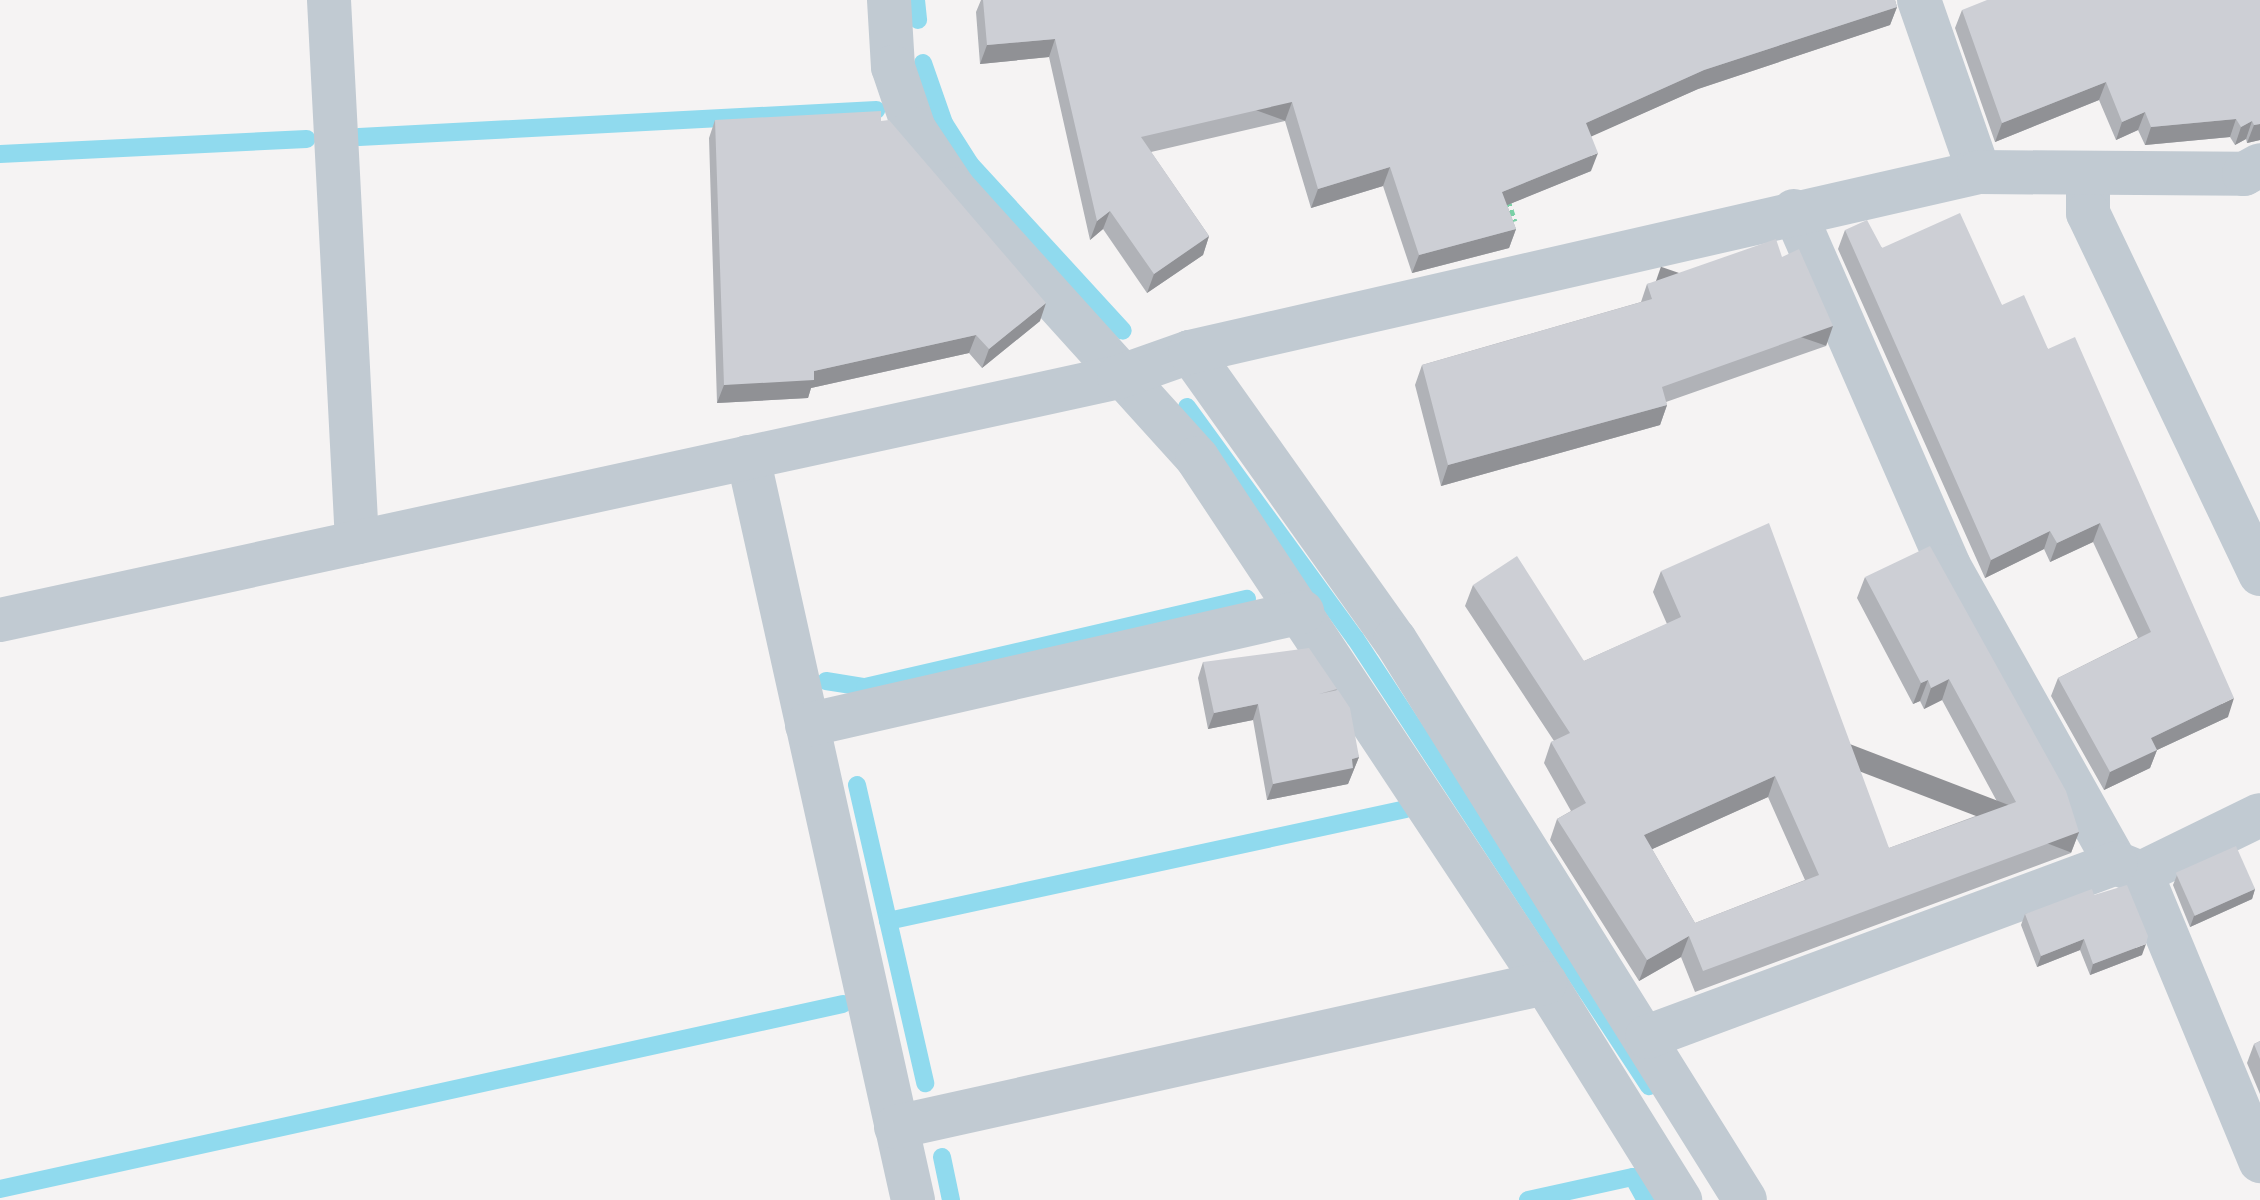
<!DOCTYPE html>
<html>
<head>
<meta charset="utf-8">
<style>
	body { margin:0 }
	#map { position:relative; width:2260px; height:1200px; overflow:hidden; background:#f5f3f3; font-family:"Roboto Condensed",sans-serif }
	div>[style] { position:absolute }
	.stream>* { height:18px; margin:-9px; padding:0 9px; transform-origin:9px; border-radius:9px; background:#90daee }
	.path>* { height:5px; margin-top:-2.5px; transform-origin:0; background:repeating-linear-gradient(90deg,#7ad0a6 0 6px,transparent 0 10px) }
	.minor>* { height:44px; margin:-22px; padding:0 22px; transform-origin:22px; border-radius:22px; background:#c1cad2 }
	.wall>* { inset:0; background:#b0b2b7 }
	.shaded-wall>* { inset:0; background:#909195; transform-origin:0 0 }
	.building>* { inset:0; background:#cdcfd5; transform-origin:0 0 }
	span { translate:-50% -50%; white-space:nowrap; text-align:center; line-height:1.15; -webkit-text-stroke:8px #fff; paint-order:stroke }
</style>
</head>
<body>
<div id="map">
	<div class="stream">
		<div style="left:916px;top:0;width:20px;rotate:84deg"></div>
		<div style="left:923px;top:63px;width:64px;rotate:70.7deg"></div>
		<div style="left:944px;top:123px;width:49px;rotate:57.6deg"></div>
		<div style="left:970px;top:164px;width:226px;rotate:47.5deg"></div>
		<div style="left:359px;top:137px;width:518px;rotate:-2.99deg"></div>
		<div style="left:0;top:154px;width:307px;rotate:-2.8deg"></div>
		<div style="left:1187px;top:407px;width:286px;rotate:54deg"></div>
		<div style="left:1355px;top:638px;width:536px;rotate:56.73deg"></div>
		<div style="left:826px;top:681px;width:39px;rotate:9deg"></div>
		<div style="left:865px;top:687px;width:392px;rotate:-13deg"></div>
		<div style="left:857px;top:785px;width:306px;rotate:77.1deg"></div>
		<div style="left:888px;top:921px;width:530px;rotate:-12.2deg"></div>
		<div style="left:942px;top:1157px;width:44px;rotate:78.2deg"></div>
		<div style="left:0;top:1189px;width:863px;rotate:-12.38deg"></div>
		<div style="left:1528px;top:1200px;width:107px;rotate:-12.4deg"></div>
		<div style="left:1633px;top:1177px;width:26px;rotate:61deg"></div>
	</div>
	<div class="path">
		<div style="left:1508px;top:200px;width:22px;rotate:72deg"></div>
	</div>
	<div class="minor">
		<div style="left:329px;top:0;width:543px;rotate:87.04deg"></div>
		<div style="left:889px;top:0;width:67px;rotate:86.6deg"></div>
		<div style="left:893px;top:67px;width:65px;rotate:71.3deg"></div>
		<div style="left:914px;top:129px;width:72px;rotate:56.3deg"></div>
		<div style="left:954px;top:189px;width:363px;rotate:47.9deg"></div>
		<div style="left:1197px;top:458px;width:630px;rotate:56.46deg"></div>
		<div style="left:1545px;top:983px;width:256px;rotate:58.1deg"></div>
		<div style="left:1919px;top:0;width:182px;rotate:70.8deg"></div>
		<div style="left:2088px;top:174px;width:39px;rotate:90deg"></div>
		<div style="left:2088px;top:213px;width:400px;rotate:64.5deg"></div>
		<div style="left:1794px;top:211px;width:387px;rotate:66.4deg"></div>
		<div style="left:1949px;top:566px;width:341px;rotate:60.7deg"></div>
		<div style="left:2116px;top:863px;width:27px;rotate:22deg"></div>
		<div style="left:2141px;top:873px;width:312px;rotate:67.5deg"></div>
		<div style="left:1190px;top:352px;width:354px;rotate:54.6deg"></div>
		<div style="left:1395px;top:640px;width:660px;rotate:57.99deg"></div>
		<div style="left:748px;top:457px;width:761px;rotate:77.48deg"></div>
		<div style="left:0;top:620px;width:1145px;rotate:-12.25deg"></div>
		<div style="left:1119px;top:377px;width:75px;rotate:-19.4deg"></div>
		<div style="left:1190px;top:352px;width:809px;rotate:-12.85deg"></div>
		<div style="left:1979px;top:172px;width:265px;rotate:0.4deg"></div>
		<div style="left:2244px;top:174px;width:18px;rotate:-29deg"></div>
		<div style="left:807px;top:725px;width:508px;rotate:-12.86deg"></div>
		<div style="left:2141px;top:873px;width:132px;rotate:-26deg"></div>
		<div style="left:1647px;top:1037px;width:500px;rotate:-20.35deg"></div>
		<div style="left:896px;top:1127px;width:665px;rotate:-12.51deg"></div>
	</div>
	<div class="wall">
		<div style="clip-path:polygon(981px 0,1895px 0,1897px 7px,1890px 25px,1698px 89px,1591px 136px,1591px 171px,1507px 205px,1516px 229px,1509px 248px,1412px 273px,1383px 186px,1311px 208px,1285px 121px,1151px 152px,1209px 236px,1203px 255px,1147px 293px,1103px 229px,1090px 240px,1049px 57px,980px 64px,976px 12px)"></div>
		<div style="clip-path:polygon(2260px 0,2260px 140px,2247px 143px,2246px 139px,2235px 145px,2230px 137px,2145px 145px,2138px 130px,2116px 140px,2099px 100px,1995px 142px,1955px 28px,1962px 10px)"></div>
		<div style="clip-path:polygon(715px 120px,881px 121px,1040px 321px,982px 368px,969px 353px,811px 388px,808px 398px,717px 403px,709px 138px)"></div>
		<div style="clip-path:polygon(1845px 230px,2002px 305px,2048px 349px,2228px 717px,2157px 750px,2150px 768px,2104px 790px,2051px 696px,2058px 678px,2138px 638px,2093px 542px,2050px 562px,2044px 549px,1985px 578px,1838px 249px)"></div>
		<div style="clip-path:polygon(1782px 257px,1826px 346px,1666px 402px,1667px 405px,1660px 425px,1441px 486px,1415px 385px,1422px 365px,1641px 302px,1647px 284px)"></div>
		<div style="clip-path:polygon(evenodd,1661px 571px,1889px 848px,2000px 807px,1942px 700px,1924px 709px,1920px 701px,1913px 704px,1857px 598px,1865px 577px,2079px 832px,2071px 853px,1695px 992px,1681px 957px,1639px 981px,1550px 840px,1557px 819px,1571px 811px,1544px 763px,1551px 742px,1554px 741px,1465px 606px,1473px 585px,1584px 661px,1667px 624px,1653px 592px,1661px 571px,1768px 797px,1805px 880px,1695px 923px,1652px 849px,1768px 797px)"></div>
		<div style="clip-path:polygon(1203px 662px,1337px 689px,1336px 691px,1359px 757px,1348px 784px,1267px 800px,1253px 720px,1208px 729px,1198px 678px)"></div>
		<div style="clip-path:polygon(2177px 875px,2255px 889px,2252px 899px,2190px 927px,2173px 885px)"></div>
		<div style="clip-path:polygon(2094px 895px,2142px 955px,2090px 975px,2080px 950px,2037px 967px,2021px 925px,2025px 914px)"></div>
		<div style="clip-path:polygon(2260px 1041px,2260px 1094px,2247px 1063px,2254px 1044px)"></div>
	</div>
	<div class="shaded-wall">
		<div style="clip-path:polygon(1897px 7px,1890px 25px,1698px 89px,1579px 142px,1586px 123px,1704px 70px)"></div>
		<div style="clip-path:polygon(1055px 39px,1049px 57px,980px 64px,987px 45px)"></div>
		<div style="clip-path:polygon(2106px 82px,2099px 100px,1995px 142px,2002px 123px)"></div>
		<div style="left:1292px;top:102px;width:20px;height:155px;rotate:110deg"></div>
		<div style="clip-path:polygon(2145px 112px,2138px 130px,2116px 140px,2122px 122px)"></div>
		<div style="clip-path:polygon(2236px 119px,2230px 137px,2145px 145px,2151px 127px)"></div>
		<div style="clip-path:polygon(2252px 121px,2246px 139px,2235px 145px,2241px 127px)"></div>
		<div style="clip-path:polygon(2260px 124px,2260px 140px,2247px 143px,2254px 125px)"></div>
		<div style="clip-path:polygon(1598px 153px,1591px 171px,1495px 210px,1502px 192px)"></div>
		<div style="clip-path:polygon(1390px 167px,1383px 186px,1311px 208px,1318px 189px)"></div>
		<div style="clip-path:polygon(1110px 211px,1103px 229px,1090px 240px,1097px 221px)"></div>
		<div style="clip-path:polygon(1516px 229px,1509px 248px,1412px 273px,1419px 255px)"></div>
		<div style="clip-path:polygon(1209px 236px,1203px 255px,1147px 293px,1154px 274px)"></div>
		<div style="clip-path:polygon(1046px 303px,1040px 321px,982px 368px,989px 349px)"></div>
		<div style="left:1833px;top:326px;width:21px;height:182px;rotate:109deg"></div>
		<div style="clip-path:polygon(976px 335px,969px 353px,811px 388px,808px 398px,717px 403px,724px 385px,814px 371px)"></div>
		<div style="clip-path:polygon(1667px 405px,1660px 425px,1441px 486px,1448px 465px)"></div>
		<div style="clip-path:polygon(2100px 523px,2093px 542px,2050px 562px,2057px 543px)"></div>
		<div style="clip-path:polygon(2050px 531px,2044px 549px,1985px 578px,1991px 560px)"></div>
		<div style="clip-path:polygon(1949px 679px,1942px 700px,1924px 709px,1931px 688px)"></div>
		<div style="clip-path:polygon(1928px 680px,1920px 701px,1913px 704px,1921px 683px)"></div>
		<div style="clip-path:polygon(2234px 698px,2228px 717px,2157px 750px,2150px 768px,2104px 790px,2110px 772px,2151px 738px)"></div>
		<div style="clip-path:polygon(1258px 704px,1253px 720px,1208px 729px,1214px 713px)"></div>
		<div style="clip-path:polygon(1359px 757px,1348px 784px,1267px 800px,1273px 784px)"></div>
		<div style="clip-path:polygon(1775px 776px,1768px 797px,1637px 856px,1644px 835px)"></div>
		<div style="left:2079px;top:832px;width:22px;height:401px;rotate:111deg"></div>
		<div style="clip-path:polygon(2255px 889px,2252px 899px,2190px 927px,2194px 916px)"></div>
		<div style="clip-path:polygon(1689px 936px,1681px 957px,1639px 981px,1647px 960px)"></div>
		<div style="clip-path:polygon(2084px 939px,2080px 950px,2037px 967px,2041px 956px)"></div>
		<div style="clip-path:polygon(2146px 944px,2142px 955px,2090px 975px,2093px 964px)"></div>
	</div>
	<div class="building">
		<div style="clip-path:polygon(983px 0,1895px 0,1897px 7px,1704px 70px,1586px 123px,1598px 153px,1502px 192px,1516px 229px,1419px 255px,1390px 167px,1318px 189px,1292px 102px,1141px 137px,1209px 236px,1154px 274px,1110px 211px,1097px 221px,1055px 39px,987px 45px)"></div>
		<div style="clip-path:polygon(1987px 0,2260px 0,2260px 124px,2254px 125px,2252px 121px,2241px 127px,2236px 119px,2151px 127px,2145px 112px,2122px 122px,2106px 82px,2002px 123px,1962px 10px)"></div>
		<div style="clip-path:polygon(881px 111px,881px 121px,889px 120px,1046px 303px,989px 349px,976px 335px,814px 371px,814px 380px,724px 385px,715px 120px)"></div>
		<div style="clip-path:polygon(1960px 213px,2002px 305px,2024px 295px,2048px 349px,2075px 337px,2234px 698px,2151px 738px,2157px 750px,2110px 772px,2058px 678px,2151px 632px,2100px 523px,2057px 543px,2050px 531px,1991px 560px,1845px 230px,1867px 220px,1882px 248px)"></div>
		<div style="clip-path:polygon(1776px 239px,1782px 257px,1799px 249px,1833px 326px,1662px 387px,1667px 405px,1448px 465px,1422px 365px,1652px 299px,1647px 284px)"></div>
		<div style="clip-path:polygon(evenodd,1769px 523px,1889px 848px,2016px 802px,1949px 679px,1931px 688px,1928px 680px,1921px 683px,1865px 577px,1930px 546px,2066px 791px,2079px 832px,1703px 971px,1689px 936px,1647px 960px,1557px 819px,1586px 803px,1551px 742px,1570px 733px,1473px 585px,1517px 556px,1584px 661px,1681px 617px,1661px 571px,1769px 523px,1775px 776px,1819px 875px,1695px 923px,1644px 835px,1775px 776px)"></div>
		<div style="clip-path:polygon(1309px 648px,1337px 689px,1319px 694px,1338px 690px,1350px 708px,1359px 757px,1352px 759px,1353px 768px,1273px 784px,1258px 704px,1214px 713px,1203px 662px)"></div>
		<div style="left:2236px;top:846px;width:47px;height:66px;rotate:66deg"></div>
		<div style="clip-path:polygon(2127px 885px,2148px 936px,2146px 944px,2093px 964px,2084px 939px,2041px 956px,2025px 914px,2092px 889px,2094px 895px)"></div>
		<div style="clip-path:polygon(2260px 1041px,2260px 1059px,2254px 1044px)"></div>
	</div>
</div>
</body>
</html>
